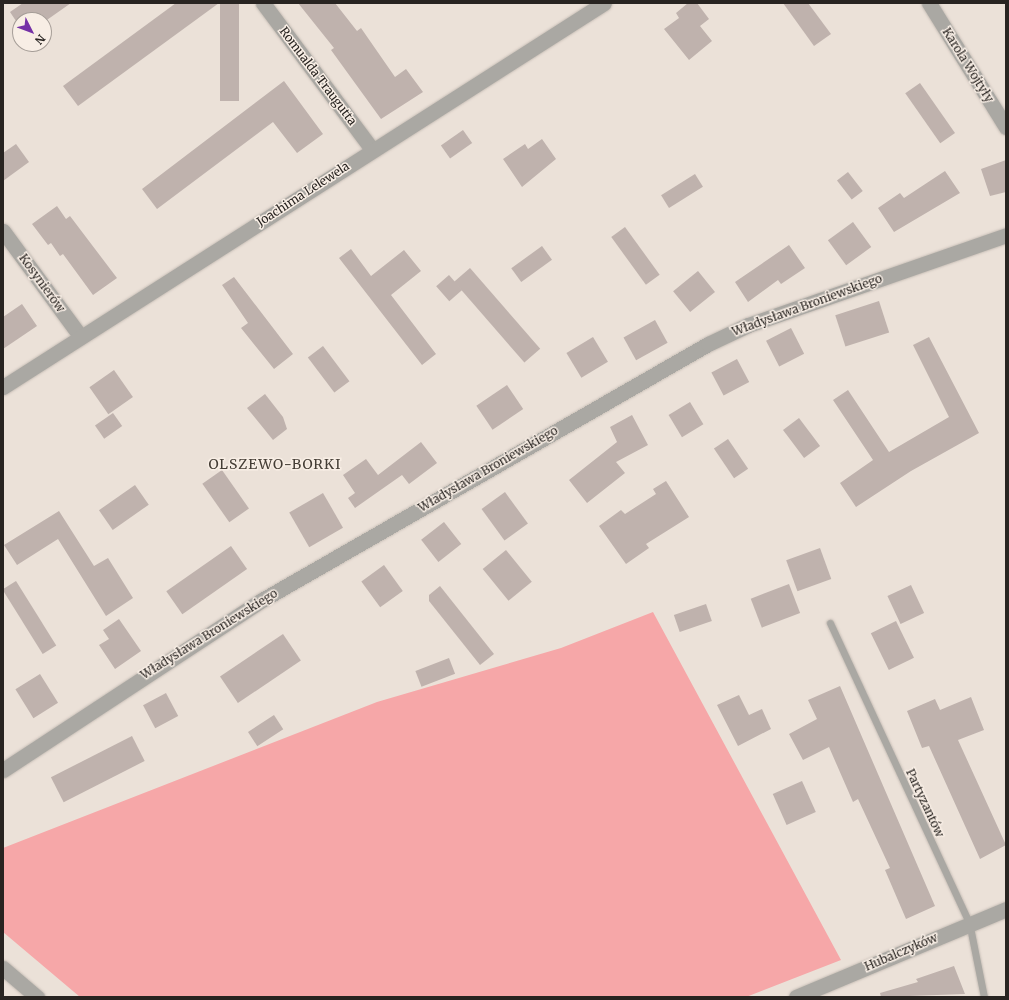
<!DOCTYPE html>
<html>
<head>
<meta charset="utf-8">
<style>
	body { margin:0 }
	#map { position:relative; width:1009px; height:1000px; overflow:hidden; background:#ebe1d8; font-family:Merriweather,serif }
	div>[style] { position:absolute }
	.green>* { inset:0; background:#f6a7a8 }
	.building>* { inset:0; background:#bfb2ad; transform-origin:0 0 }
	.roads { filter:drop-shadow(0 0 1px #c8bfb7) drop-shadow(0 0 1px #c8bfb7) }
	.lane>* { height:7px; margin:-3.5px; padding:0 3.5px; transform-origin:3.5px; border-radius:3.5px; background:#aaa8a3 }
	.street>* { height:15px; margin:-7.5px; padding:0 7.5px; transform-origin:7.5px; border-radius:7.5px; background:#aaa8a3 }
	span { translate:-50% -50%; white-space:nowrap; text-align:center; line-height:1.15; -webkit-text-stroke:3px #f8eee5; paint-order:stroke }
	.street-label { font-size:12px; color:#282421 }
	.quarter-label { font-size:14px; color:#443d35; letter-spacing:1px }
	.frame { position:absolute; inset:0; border:4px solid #282421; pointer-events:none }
	.north { position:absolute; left:12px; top:12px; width:40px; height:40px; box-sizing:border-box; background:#f8eee5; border:1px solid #a59d97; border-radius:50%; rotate:132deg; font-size:11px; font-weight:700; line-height:16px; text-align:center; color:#282421 }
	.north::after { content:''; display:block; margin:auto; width:14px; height:18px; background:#7531a6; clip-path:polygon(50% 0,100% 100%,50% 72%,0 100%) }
</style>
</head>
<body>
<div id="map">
	<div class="green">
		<div style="clip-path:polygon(653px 612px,841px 960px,746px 997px,80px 997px,3px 932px,3px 848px,377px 702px,561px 648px)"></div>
	</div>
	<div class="building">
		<div style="clip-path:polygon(23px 3px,71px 3px,44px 22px,20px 20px,20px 27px,10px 12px)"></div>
		<div style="clip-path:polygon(176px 3px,219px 3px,78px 106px,63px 86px)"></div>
		<div style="left:220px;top:3px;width:19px;height:98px"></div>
		<div style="clip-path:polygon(298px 3px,335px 3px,357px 31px,361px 28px,395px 77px,406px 69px,423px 92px,381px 119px,331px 50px,334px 48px)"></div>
		<div style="clip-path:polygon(688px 3px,697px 3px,709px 19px,700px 26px,712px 41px,689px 60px,664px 29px,679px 18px,676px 13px)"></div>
		<div style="clip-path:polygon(783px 3px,808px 3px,831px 34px,814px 46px)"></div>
		<div style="clip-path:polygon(284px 81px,323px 134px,297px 153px,273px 122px,157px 209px,142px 189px)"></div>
		<div style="left:920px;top:83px;width:61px;height:18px;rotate:55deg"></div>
		<div style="left:463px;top:130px;width:16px;height:27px;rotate:55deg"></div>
		<div style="clip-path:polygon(542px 139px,556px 159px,522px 187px,503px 159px,525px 144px,528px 149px)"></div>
		<div style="clip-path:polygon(16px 144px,29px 162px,3px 181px,3px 153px)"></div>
		<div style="clip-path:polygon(1006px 160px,1006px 192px,990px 196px,981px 169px)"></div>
		<div style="clip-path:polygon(945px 171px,960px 193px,894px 232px,878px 208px,900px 193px,904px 198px)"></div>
		<div style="left:848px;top:172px;width:24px;height:14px;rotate:52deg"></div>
		<div style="left:695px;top:174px;width:15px;height:40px;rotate:58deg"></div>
		<div style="clip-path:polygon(57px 206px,66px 219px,70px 216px,117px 278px,93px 295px,63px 254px,60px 256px,51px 243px,48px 245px,32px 224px)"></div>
		<div style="left:853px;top:222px;width:31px;height:31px;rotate:54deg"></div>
		<div style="left:625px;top:227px;width:59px;height:17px;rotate:54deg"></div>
		<div style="clip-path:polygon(789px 245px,805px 268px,781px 284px,778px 280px,748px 302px,735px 282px)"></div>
		<div style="left:542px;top:246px;width:17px;height:38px;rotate:54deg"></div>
		<div style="clip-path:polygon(351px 249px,371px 276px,404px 250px,421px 271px,391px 295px,436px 354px,422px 365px,339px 258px)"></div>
		<div style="left:470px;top:268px;width:107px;height:21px;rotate:49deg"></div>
		<div style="left:698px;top:271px;width:27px;height:32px;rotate:51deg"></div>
		<div style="left:449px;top:275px;width:20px;height:17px;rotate:49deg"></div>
		<div style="clip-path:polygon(234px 277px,293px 354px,274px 369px,241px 328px,248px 323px,222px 285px)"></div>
		<div style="left:879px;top:301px;width:33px;height:46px;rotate:72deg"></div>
		<div style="clip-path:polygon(22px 304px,37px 326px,3px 349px,3px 317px)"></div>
		<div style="left:655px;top:320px;width:26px;height:36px;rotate:61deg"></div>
		<div style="left:791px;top:328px;width:29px;height:28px;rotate:63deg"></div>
		<div style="left:593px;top:337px;width:29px;height:31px;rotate:59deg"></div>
		<div style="clip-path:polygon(929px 337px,979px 433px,911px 471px,856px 507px,840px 483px,873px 460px,833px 400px,848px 390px,889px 452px,949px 417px,913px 345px)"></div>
		<div style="left:323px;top:346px;width:44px;height:19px;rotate:53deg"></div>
		<div style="left:737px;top:359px;width:26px;height:29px;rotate:62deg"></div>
		<div style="left:114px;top:370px;width:33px;height:30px;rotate:55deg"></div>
		<div style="left:507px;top:385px;width:29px;height:37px;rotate:56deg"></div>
		<div style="clip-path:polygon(265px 394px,283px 417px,287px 429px,273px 440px,247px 408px)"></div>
		<div style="left:690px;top:402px;width:26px;height:25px;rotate:59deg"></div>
		<div style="left:113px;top:413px;width:16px;height:22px;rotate:55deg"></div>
		<div style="clip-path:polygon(632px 415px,648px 445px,616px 462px,625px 473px,587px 503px,569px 480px,617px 442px,610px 427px)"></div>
		<div style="left:799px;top:418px;width:35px;height:20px;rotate:53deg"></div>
		<div style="left:728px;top:439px;width:36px;height:17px;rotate:56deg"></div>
		<div style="clip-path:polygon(421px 442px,437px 463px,409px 484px,402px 475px,355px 508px,348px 498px,355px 493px,343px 475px,366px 459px,378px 475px)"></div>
		<div style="left:222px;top:470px;width:47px;height:24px;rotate:55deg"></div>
		<div style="clip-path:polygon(666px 481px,689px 517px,646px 544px,649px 548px,626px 564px,599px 526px,621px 510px,625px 514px,656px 494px,653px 489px)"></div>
		<div style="left:135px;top:485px;width:24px;height:44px;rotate:55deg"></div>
		<div style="left:505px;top:492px;width:39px;height:29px;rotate:54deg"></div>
		<div style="left:323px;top:493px;width:40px;height:39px;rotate:60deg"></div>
		<div style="clip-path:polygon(59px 511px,94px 566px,108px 558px,133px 598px,106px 616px,58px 539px,17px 565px,4px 545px)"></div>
		<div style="left:444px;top:522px;width:28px;height:29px;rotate:52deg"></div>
		<div style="left:231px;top:546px;width:28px;height:79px;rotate:55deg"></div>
		<div style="left:820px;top:548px;width:33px;height:36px;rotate:70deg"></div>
		<div style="left:506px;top:550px;width:41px;height:30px;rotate:51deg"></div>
		<div style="left:384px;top:565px;width:32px;height:28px;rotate:54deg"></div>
		<div style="left:16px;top:581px;width:76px;height:16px;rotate:58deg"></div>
		<div style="left:789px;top:584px;width:31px;height:41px;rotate:69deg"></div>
		<div style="left:911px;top:585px;width:31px;height:26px;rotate:65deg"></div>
		<div style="clip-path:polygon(440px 586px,494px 654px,480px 665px,429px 601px,429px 595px)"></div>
		<div style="left:706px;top:604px;width:18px;height:34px;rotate:71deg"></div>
		<div style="clip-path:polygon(119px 619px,141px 651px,115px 669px,99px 645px,109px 639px,103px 630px)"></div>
		<div style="left:896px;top:621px;width:41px;height:28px;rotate:64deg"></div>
		<div style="left:283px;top:634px;width:32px;height:76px;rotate:56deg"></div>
		<div style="left:449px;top:658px;width:17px;height:36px;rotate:69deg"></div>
		<div style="left:40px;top:674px;width:34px;height:29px;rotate:58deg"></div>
		<div style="clip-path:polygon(840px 686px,935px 906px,906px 919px,885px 870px,890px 868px,858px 799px,853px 802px,829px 747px,803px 760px,789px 734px,817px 719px,808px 700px)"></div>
		<div style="left:166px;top:693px;width:26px;height:26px;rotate:62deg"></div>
		<div style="clip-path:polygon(739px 695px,749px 715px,762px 709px,771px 729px,738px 746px,717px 705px)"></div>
		<div style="clip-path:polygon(971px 697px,984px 730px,958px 740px,1006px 845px,980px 859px,929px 746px,922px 748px,907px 711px,935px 699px,940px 710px)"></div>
		<div style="left:274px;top:715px;width:17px;height:31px;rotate:57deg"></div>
		<div style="left:132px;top:736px;width:28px;height:91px;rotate:63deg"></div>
		<div style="left:802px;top:781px;width:34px;height:32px;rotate:66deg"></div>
		<div style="clip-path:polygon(954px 966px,965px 994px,881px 997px,880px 993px,918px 982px,916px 979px)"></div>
	</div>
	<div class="roads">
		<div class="lane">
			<div style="left:830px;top:623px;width:330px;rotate:65.1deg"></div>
			<div style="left:969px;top:922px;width:76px;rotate:78.7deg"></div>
		</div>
		<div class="street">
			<div style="left:263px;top:3px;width:182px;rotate:53.3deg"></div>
			<div style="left:929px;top:3px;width:146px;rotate:58.2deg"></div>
			<div style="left:3px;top:231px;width:130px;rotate:53.7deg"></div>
			<div style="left:3px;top:387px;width:713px;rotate:-32.58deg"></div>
			<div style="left:3px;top:770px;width:310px;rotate:-33.3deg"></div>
			<div style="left:262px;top:600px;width:514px;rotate:-29.86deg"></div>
			<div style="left:708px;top:344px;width:44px;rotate:-25.4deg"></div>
			<div style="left:748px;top:325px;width:273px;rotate:-19.2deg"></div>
			<div style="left:3px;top:968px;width:45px;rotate:40.5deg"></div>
			<div style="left:796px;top:997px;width:228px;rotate:-22.7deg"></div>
		</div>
	</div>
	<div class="street-label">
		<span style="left:968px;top:65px;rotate:58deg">Karola Wojtyły</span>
		<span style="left:318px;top:76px;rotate:53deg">Romualda Traugutta</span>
		<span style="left:303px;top:194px;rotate:-33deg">Joachima Lelewela</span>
		<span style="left:42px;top:283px;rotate:54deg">Kosynierów</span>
		<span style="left:807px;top:305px;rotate:-20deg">Władysława Broniewskiego</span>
		<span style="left:488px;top:469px;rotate:-30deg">Władysława Broniewskiego</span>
		<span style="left:209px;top:634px;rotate:-32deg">Władysława Broniewskiego</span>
		<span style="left:925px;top:803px;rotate:65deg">Partyzantów</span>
		<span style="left:901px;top:952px;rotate:-23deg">Hubalczyków</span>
	</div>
	<div class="quarter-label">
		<span style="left:275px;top:464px">OLSZEWO-BORKI</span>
	</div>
	<div class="frame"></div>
	<div class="north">N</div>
</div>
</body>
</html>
